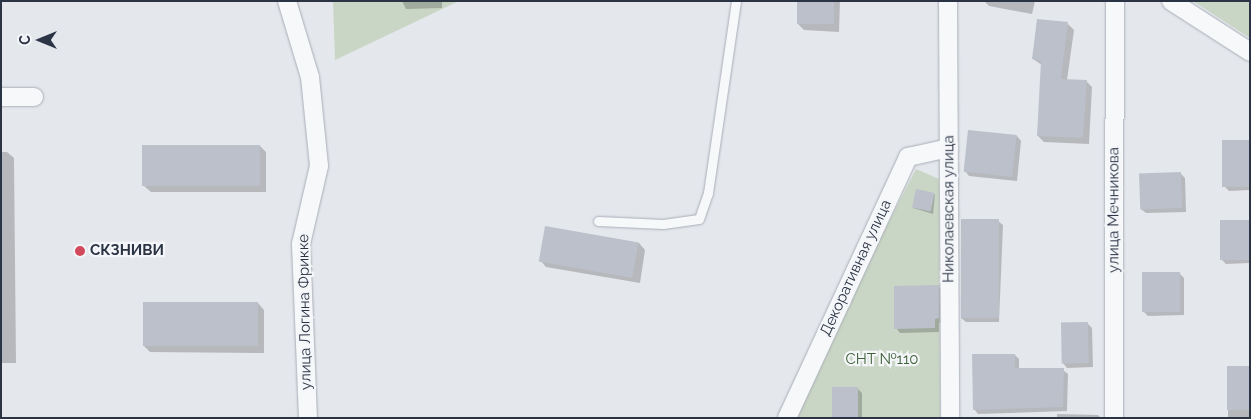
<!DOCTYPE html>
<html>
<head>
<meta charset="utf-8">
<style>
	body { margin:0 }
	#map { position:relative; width:1251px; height:419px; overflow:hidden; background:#e4e7ec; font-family:Raleway,sans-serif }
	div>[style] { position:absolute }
	.green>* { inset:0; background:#c9d6c5 }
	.shadow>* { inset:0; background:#0003; transform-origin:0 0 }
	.building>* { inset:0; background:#bbc0ca; transform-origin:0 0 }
	.roads { filter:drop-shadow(0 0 1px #a9aeb7) drop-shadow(0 0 1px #a9aeb7) }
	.service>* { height:9px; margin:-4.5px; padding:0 4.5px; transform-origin:4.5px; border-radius:4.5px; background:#f7f8fa }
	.minor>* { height:18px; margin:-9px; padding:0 9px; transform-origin:9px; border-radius:9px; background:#f7f8fa }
	.dots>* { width:14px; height:14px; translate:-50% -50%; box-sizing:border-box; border:2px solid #f4f6f9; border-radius:50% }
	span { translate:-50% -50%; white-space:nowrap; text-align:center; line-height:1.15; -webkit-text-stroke:4.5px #f4f6f9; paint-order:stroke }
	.street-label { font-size:15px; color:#2b3445 }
	.poi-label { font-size:15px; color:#2b3445; font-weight:700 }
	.left { translate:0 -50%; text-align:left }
	.park-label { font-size:15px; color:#3f6138 }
	.frame { position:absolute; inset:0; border:2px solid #2b3445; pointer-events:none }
	.north { position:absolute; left:15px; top:15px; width:50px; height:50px; -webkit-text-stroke:4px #f4f6f9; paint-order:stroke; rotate:270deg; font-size:14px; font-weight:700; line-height:20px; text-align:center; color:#2b3445 }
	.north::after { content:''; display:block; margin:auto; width:18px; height:22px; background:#2b3445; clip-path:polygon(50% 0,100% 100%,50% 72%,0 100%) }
</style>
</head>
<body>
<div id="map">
	<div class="green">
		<div style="clip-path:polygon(333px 1px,459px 1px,335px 60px)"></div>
		<div style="clip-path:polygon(1193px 1px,1250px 1px,1250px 38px)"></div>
		<div style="clip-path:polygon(916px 169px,939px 179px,940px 418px,788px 418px)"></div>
	</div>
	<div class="shadow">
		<div style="clip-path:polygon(402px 1px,442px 1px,442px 8px,406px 9px)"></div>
		<div style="clip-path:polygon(799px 1px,840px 1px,839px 32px,804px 30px,798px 24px)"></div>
		<div style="clip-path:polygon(1035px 1px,1032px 14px,989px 6px,985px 2px)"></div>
		<div style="clip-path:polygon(1068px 24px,1074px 30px,1067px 80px,1086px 81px,1092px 87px,1089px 144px,1044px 142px,1038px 136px,1042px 65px,1033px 59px)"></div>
		<div style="clip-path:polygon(1017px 136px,1021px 141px,1017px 181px,969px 176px,965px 171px)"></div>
		<div style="clip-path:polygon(1250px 141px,1250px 190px,1229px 191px,1224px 186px)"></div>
		<div style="clip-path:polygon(260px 146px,266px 152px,266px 192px,151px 192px,144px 186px)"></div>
		<div style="clip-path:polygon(1px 152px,7px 152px,14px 158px,16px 363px,1px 363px)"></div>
		<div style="clip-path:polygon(1180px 173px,1185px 178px,1186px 212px,1146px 213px,1141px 209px)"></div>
		<div style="clip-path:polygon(935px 194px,933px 214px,913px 208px)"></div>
		<div style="clip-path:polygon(998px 221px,1003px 225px,999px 322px,966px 322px,961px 318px)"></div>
		<div style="clip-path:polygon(1250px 221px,1250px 263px,1226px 264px,1221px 259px)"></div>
		<div style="clip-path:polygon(546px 227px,639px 243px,645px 250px,640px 283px,546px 267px,540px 260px)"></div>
		<div style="clip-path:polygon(1179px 273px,1184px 278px,1184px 315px,1148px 316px,1143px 311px)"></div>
		<div style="clip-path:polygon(938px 286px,943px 291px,943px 323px,939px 323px,939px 332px,900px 333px,896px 328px)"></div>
		<div style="clip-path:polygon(258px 303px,264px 310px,264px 353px,150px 352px,144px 346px)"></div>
		<div style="clip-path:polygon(1088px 324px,1092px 328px,1093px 367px,1067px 368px,1063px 363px)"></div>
		<div style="clip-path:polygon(1015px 355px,1019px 359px,1019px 369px,1063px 370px,1068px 374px,1067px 411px,978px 414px,974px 409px)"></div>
		<div style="left:1228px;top:367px;width:22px;height:51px"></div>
		<div style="clip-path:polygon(857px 388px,862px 393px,862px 418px,834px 418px)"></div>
		<div style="clip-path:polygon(1057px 414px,1098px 415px,1101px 418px,1057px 418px)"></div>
	</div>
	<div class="building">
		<div style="left:797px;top:1px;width:37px;height:23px"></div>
		<div style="clip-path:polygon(1037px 19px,1068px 22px,1061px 79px,1087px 80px,1083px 138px,1037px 136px,1041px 61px,1032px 59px)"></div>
		<div style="left:968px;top:130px;width:49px;height:42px;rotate:6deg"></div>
		<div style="left:1222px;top:140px;width:28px;height:47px"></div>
		<div style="left:142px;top:145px;width:118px;height:41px"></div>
		<div style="left:1181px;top:172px;width:36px;height:42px;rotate:88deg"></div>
		<div style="left:916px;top:189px;width:19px;height:19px;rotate:12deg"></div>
		<div style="left:961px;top:219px;width:38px;height:99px"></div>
		<div style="left:1220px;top:220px;width:30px;height:40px"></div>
		<div style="left:545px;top:226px;width:95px;height:36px;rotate:10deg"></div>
		<div style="left:1142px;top:272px;width:38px;height:40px"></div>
		<div style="clip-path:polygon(939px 285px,939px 318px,935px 319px,935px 328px,894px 329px,894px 286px)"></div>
		<div style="left:143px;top:302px;width:115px;height:44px"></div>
		<div style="left:1088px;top:322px;width:41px;height:27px;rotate:89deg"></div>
		<div style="clip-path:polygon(972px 354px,1015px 354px,1015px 368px,1064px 368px,1063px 407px,973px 410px)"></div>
		<div style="left:1227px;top:366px;width:23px;height:44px"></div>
		<div style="left:832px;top:387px;width:26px;height:31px"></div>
	</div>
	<div class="roads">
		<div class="service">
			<div style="left:598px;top:221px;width:65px;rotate:2.6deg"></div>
			<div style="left:663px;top:224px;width:36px;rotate:-8deg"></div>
			<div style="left:699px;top:219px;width:28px;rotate:-71deg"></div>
			<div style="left:708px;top:193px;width:194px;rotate:-81.7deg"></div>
		</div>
		<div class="minor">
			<div style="left:287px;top:1px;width:79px;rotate:73.2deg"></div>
			<div style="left:310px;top:77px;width:89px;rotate:84.2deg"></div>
			<div style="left:319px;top:166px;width:80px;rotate:103deg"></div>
			<div style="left:301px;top:244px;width:174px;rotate:87.7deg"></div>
			<div style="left:948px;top:1px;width:417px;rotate:89.7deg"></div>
			<div style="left:1171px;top:1px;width:94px;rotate:32.8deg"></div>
			<div style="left:1px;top:97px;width:33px"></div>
			<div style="left:787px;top:418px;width:288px;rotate:-65.1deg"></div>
			<div style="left:908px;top:157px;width:42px;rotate:-12.4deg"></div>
			<div style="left:1114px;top:418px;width:417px;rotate:-89.9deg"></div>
		</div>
	</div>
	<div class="dots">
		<div style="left:80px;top:251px;background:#d1495b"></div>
	</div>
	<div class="street-label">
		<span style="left:949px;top:209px;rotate:-90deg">Николаевская улица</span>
		<span style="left:1114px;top:210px;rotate:-90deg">улица Мечникова</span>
		<span style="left:856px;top:268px;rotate:-65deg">Декоративная улица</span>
		<span style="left:305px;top:312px;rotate:-91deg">улица Логина Фрикке</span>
	</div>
	<div class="poi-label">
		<span class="left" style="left:90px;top:251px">СКЗНИВИ</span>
	</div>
	<div class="park-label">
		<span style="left:882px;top:360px">СНТ №110</span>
	</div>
	<div class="frame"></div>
	<div class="north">С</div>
</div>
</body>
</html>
